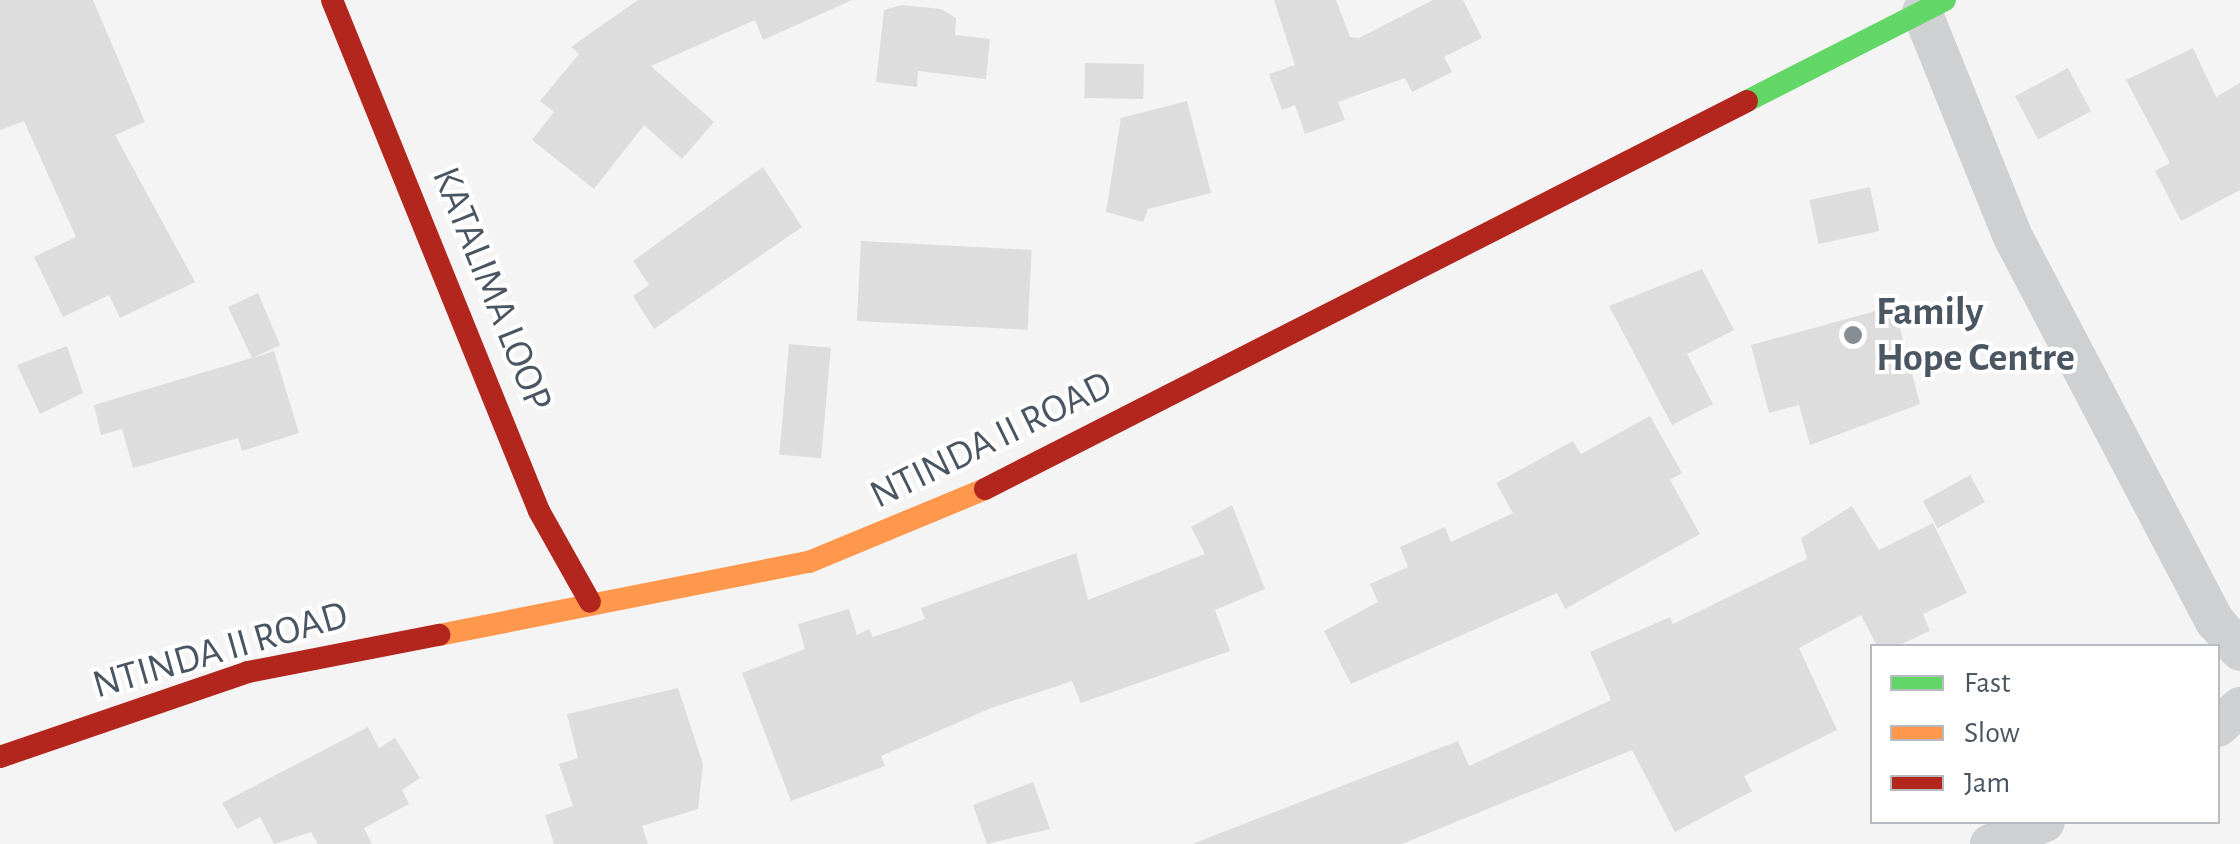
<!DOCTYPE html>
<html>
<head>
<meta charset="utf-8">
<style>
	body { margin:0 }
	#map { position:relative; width:2240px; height:844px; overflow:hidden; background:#f4f4f4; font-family:"Alegreya Sans",sans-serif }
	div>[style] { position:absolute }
	.building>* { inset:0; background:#ddddde; transform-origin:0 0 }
	.street>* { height:40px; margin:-20px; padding:0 20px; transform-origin:20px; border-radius:20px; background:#ced0d2 }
	.fast>* { height:22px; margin:-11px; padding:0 11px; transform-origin:11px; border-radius:11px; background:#63d668 }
	.slow>* { height:22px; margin:-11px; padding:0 11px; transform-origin:11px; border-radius:11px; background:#ff974d }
	.jam>* { height:22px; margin:-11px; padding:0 11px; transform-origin:11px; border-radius:11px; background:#b3261e }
	.dots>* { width:28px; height:28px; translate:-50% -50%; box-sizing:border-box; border:5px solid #fff; border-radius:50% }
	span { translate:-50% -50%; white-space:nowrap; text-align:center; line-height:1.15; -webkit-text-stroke:8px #fff; paint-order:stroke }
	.street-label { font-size:40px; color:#4a5661 }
	.poi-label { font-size:40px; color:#4a5661; font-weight:700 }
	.left { translate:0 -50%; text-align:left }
	.legend { position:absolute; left:1870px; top:644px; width:350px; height:180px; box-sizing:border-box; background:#fff; border:2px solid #b7bbc0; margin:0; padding:12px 18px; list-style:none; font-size:30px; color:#4a5661 }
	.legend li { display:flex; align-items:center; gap:20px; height:50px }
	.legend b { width:50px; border:2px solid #b7bbc0 }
</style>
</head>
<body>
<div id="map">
	<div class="building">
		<div style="clip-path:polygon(0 0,93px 0,145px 122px,115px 135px,195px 282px,120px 318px,109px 295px,63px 317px,34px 257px,76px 237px,24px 121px,0 130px)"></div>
		<div style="clip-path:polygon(638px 0,852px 0,763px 40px,755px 20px,651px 66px,714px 122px,682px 159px,644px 125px,594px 189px,532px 140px,554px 112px,540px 101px,579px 54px,571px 47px)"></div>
		<div style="clip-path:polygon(1274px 0,1336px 0,1350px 37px,1359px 38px,1433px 0,1463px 0,1482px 38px,1444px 57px,1452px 72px,1412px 92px,1405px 78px,1338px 102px,1345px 120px,1305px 134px,1295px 105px,1282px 110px,1269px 74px,1295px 65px)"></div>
		<div style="clip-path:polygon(902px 5px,941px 9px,956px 18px,955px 35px,990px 39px,986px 79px,918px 71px,917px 87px,876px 82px,884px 10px)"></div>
		<div style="clip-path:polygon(2193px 48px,2216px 97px,2240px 83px,2240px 190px,2181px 221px,2155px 171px,2170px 163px,2126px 80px)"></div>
		<div style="left:1085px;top:63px;width:59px;height:35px;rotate:1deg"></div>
		<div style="left:2068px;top:68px;width:49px;height:60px;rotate:62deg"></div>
		<div style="clip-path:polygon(1187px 101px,1211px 193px,1148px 209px,1143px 222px,1106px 212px,1121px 118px)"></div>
		<div style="clip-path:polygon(763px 167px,802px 227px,654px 329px,633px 296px,649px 285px,633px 261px)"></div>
		<div style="left:1870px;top:187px;width:45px;height:62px;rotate:78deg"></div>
		<div style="left:861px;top:241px;width:171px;height:80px;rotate:3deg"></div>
		<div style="clip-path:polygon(1702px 269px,1734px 330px,1687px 354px,1713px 404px,1672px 425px,1609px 306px)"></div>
		<div style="clip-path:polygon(258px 293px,280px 345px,253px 358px,274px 351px,299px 433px,242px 451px,238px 438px,133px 468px,122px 429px,101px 435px,94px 405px,252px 358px,228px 307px)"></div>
		<div style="clip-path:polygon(1894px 306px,1920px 404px,1810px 445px,1799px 405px,1769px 413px,1751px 345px)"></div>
		<div style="left:789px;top:344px;width:42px;height:111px;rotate:5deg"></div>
		<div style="clip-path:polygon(67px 346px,83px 393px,40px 414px,17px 365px)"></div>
		<div style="clip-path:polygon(1650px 416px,1682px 473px,1670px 480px,1700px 534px,1565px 609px,1557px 593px,1351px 684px,1324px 631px,1378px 602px,1370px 584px,1408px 567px,1400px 547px,1445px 527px,1451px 542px,1513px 513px,1496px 483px,1573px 441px,1581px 454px)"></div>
		<div style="left:1970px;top:475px;width:31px;height:54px;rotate:61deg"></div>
		<div style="clip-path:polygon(1232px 505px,1265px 589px,1215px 610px,1230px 651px,1081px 703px,1072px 681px,991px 708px,881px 756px,885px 766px,791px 801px,742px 673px,805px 649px,798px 624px,849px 609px,857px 635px,869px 629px,873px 637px,925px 619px,921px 608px,1076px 553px,1088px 600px,1205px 554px,1191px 527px)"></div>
		<div style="clip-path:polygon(1852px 506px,1879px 550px,1933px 523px,1967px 593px,1923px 614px,1930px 631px,1897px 646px,1877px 646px,1861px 615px,1799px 648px,1837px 730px,1744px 776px,1752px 791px,1675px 832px,1632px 750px,1402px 844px,1192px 844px,1458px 741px,1469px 766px,1611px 700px,1590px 652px,1670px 617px,1673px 624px,1807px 559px,1801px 538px)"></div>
		<div style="clip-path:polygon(678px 688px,703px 764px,698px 809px,642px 826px,648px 844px,554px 844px,545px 815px,573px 806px,559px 764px,578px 758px,567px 714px)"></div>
		<div style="clip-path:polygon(368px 727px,379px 748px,395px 738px,420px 778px,402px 790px,409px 804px,364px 828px,372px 844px,318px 844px,311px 832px,274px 844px,260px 817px,237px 829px,222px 803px)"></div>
		<div style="clip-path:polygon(1033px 782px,1050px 829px,987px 844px,973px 805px)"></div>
	</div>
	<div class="street">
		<div style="left:1922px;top:12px;width:243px;rotate:68deg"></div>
		<div style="left:2013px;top:237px;width:434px;rotate:62.3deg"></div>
		<div style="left:2215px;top:621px;width:39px;rotate:50deg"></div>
		<div style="left:2218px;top:727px;width:30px;rotate:-42deg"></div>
		<div style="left:1990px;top:844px;width:59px;rotate:-21.8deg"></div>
	</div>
	<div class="fast">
		<div style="left:1747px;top:101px;width:222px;rotate:-27deg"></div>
	</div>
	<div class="slow">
		<div style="left:439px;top:635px;width:377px;rotate:-11.2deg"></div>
		<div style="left:809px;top:562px;width:191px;rotate:-22.5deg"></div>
	</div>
	<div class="jam">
		<div style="left:332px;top:0;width:551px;rotate:67.95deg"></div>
		<div style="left:539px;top:511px;width:104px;rotate:60.7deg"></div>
		<div style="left:985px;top:489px;width:855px;rotate:-26.98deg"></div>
		<div style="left:0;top:757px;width:262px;rotate:-18.9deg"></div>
		<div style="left:248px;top:672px;width:195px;rotate:-11deg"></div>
	</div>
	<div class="dots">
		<div style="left:1853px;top:335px;background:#868d94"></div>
	</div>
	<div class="street-label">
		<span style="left:492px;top:289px;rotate:68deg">KATALIMA LOOP</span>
		<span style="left:991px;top:440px;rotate:-26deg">NTINDA II ROAD</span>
		<span style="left:220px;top:650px;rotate:-16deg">NTINDA II ROAD</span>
	</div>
	<div class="poi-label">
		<span class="left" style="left:1876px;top:335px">Family<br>Hope Centre</span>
	</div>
	<ul class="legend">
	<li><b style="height:12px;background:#63d668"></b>Fast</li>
	<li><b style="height:12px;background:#ff974d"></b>Slow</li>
	<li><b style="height:12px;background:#b3261e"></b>Jam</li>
	</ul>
</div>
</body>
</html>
